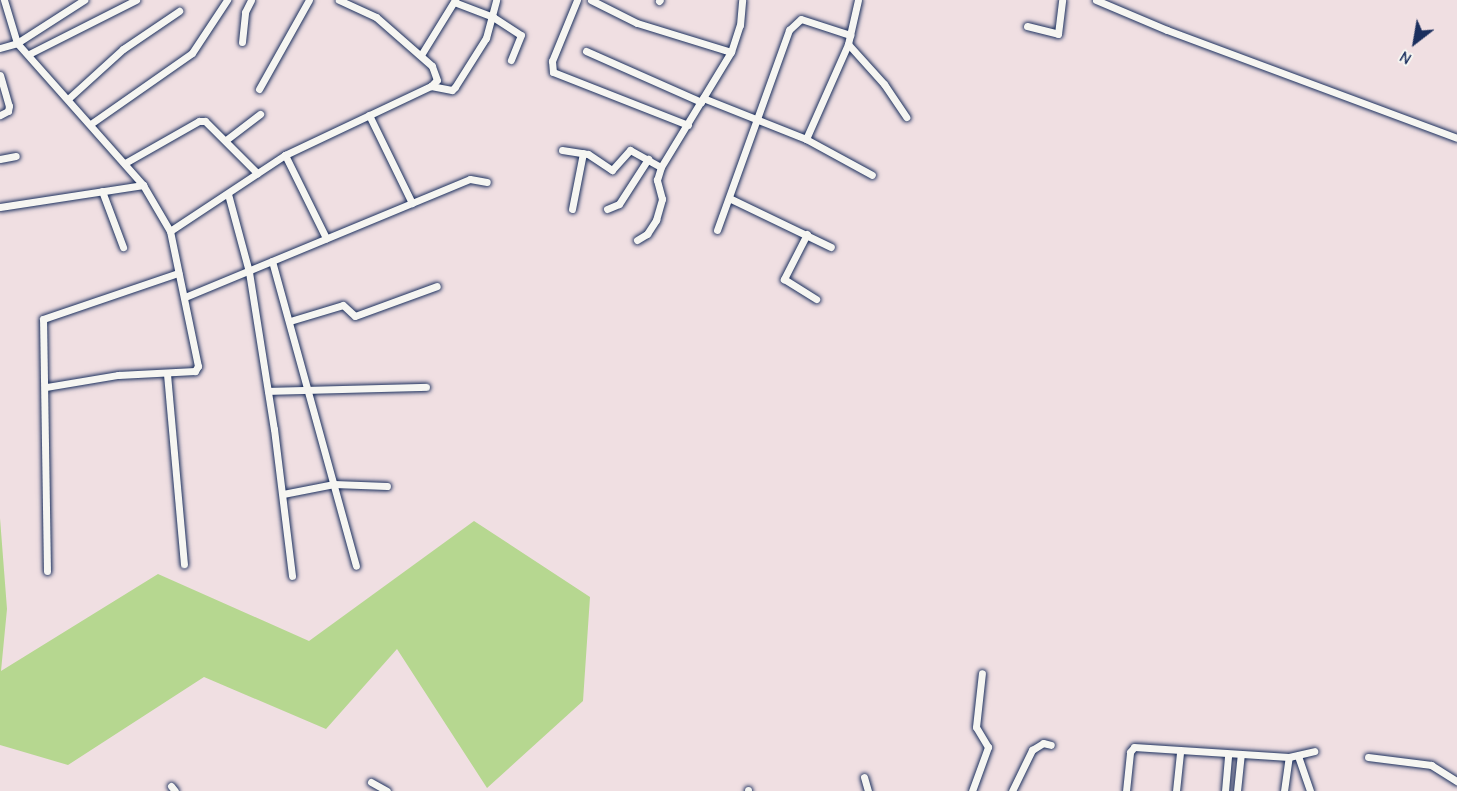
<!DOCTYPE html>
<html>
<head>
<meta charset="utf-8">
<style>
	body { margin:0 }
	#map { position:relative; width:1457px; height:791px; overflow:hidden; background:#f0dfe2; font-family:"Comic Neue",sans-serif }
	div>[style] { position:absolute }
	.green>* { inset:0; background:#b6d790 }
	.roads { filter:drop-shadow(0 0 2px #1b2f5e) drop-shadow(0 0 2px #1b2f5e) }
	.street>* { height:7px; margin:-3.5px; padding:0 3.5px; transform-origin:3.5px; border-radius:3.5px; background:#f6f6f2 }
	span { translate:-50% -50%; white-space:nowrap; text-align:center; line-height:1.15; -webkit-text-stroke:5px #f6f6f2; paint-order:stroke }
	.north { position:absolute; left:1385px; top:12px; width:60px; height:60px; -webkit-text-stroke:4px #f6f6f2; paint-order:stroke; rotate:211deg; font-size:16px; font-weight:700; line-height:24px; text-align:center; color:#1b2f5e }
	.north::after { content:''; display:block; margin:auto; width:21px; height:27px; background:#1b2f5e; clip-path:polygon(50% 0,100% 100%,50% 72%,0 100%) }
</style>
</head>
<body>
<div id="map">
	<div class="green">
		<div style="clip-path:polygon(0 518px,7px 609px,1px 671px,158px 574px,309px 641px,474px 521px,590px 597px,583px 701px,487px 788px,397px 649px,326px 729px,204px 677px,68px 765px,0 745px)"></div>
	</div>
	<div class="roads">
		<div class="street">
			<div style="left:4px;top:0;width:45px;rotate:73.2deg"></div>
			<div style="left:17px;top:43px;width:190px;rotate:48.4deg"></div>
			<div style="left:143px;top:185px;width:53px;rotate:59.6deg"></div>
			<div style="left:170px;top:231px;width:138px;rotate:78.3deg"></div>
			<div style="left:198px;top:366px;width:6px;rotate:121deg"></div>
			<div style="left:195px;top:371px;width:77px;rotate:177deg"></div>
			<div style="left:118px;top:375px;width:73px;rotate:170.5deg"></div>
			<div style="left:577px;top:0;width:66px;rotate:112.3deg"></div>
			<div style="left:552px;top:61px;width:11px;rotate:85deg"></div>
			<div style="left:553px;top:72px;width:145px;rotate:21.4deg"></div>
			<div style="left:591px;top:0;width:51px;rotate:26.6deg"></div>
			<div style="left:637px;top:23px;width:98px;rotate:17.1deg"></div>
			<div style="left:1096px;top:0;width:77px;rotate:22.9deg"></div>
			<div style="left:1167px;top:30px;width:309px;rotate:20.4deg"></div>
			<div style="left:659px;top:1px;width:1px;rotate:-45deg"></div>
			<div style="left:454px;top:2px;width:42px;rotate:21deg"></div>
			<div style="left:493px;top:17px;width:33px;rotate:33deg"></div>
			<div style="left:521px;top:35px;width:27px;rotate:112deg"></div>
			<div style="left:1027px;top:26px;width:32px;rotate:14deg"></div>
			<div style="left:1058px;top:34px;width:34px;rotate:-83deg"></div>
			<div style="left:242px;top:42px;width:30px;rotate:-84deg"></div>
			<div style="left:245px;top:12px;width:13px;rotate:-63deg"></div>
			<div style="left:848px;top:44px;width:54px;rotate:48deg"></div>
			<div style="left:884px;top:84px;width:40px;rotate:56deg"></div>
			<div style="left:0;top:48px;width:18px;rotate:-16deg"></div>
			<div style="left:17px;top:43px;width:80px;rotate:-32.7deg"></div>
			<div style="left:586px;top:51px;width:126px;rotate:23.9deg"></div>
			<div style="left:29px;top:54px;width:120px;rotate:-26.8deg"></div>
			<div style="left:421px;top:55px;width:65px;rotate:-58.3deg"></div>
			<div style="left:0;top:75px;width:32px;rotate:74deg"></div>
			<div style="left:9px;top:106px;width:5px;rotate:101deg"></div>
			<div style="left:8px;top:111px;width:9px;rotate:153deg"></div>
			<div style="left:431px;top:86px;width:21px;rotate:11deg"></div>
			<div style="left:452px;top:90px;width:4px;rotate:-45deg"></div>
			<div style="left:455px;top:87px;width:58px;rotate:-57.7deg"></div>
			<div style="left:486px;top:38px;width:39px;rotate:-75deg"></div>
			<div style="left:259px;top:89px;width:102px;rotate:-60.7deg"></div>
			<div style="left:69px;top:98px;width:73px;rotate:-42.2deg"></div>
			<div style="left:123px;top:49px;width:68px;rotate:-34.2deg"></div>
			<div style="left:703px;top:98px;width:111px;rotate:21.7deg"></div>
			<div style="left:806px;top:139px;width:75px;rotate:28.6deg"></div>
			<div style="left:369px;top:115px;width:98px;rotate:64deg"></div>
			<div style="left:92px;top:123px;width:122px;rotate:-35deg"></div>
			<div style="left:192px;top:53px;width:64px;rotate:-56.6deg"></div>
			<div style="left:806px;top:139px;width:104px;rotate:-66.1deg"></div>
			<div style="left:848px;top:44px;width:45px;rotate:-77.2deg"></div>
			<div style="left:226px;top:140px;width:43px;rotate:-37.4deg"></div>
			<div style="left:562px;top:150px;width:26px;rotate:9deg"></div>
			<div style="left:588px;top:154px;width:29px;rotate:34deg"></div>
			<div style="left:612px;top:170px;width:27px;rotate:-48deg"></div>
			<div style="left:630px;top:150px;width:35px;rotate:29deg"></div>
			<div style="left:285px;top:155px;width:93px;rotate:63.7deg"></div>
			<div style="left:0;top:159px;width:16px;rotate:-11deg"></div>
			<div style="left:125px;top:163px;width:85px;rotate:-29.6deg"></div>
			<div style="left:199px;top:121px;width:6px"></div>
			<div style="left:205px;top:121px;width:74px;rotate:45deg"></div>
			<div style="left:102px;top:191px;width:60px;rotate:69.4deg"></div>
			<div style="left:228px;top:194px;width:81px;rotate:74.9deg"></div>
			<div style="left:249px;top:272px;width:159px;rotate:81deg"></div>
			<div style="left:274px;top:429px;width:148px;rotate:83deg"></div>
			<div style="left:729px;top:198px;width:113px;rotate:25.7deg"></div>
			<div style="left:0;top:207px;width:145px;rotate:-8.7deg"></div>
			<div style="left:572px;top:209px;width:57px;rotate:-78.9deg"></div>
			<div style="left:607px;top:209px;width:13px;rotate:-23deg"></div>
			<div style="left:619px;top:204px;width:54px;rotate:-57.2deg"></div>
			<div style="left:717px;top:230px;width:213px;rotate:-70.2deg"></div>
			<div style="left:789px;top:30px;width:16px;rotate:-43deg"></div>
			<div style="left:801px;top:19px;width:52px;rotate:18.1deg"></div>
			<div style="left:170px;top:231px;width:138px;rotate:-33.5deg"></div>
			<div style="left:285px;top:155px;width:161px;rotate:-25.3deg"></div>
			<div style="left:431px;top:86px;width:8px;rotate:-45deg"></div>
			<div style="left:437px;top:80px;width:15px;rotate:-110deg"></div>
			<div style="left:432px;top:66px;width:74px;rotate:-138.8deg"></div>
			<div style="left:376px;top:17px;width:41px;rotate:-155.3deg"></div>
			<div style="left:807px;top:234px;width:51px;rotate:117.1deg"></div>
			<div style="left:784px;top:279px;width:38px;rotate:32deg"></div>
			<div style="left:637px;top:240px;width:12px;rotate:-31deg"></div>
			<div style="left:647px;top:234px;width:17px;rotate:-57deg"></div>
			<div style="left:656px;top:220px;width:22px;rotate:-74deg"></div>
			<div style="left:662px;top:199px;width:20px;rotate:-105deg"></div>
			<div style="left:657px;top:180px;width:14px;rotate:-73deg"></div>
			<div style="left:661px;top:167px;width:135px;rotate:-58.7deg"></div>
			<div style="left:731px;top:52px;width:28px;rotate:-72deg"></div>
			<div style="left:740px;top:25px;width:25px;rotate:-85deg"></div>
			<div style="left:272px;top:261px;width:316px;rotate:74.6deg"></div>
			<div style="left:185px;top:297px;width:308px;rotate:-22.5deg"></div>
			<div style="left:470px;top:179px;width:17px;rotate:10deg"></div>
			<div style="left:290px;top:321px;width:55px;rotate:-16.8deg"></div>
			<div style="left:343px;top:305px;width:16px;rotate:43deg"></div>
			<div style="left:355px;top:316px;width:87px;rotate:-20.1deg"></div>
			<div style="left:167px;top:374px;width:191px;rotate:84.9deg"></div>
			<div style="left:268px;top:391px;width:158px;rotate:-1.5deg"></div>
			<div style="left:283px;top:494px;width:52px;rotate:-11.1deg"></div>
			<div style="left:334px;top:484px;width:53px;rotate:2.2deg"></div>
			<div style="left:47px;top:571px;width:252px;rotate:-90.9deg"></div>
			<div style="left:43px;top:319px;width:143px;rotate:-18.8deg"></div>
			<div style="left:1298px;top:756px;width:37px;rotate:71deg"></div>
			<div style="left:1368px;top:757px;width:64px;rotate:7.2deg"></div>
			<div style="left:1431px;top:765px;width:31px;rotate:32deg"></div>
			<div style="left:864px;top:777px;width:15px;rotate:74deg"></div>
			<div style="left:371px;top:782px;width:18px;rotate:29deg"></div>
			<div style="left:171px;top:786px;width:6px;rotate:51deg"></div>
			<div style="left:748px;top:791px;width:1px;rotate:-90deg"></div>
			<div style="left:972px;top:791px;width:47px;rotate:-70deg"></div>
			<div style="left:988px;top:747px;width:23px;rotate:-121deg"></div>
			<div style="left:976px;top:727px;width:54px;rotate:-83.7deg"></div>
			<div style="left:1012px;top:791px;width:46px;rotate:-64deg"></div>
			<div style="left:1032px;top:750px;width:13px;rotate:-32deg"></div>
			<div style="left:1043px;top:743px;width:8px;rotate:14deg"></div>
			<div style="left:1126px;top:791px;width:39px;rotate:-84deg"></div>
			<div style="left:1130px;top:752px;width:6px;rotate:-51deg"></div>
			<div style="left:1134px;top:747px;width:155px;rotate:3.7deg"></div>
			<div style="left:1176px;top:791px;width:38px;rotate:-84deg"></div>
			<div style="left:1225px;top:791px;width:36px;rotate:-85deg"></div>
			<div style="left:1237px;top:791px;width:36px;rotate:-84deg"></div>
			<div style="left:1284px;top:791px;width:34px;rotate:-82deg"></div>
			<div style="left:1289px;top:757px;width:26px;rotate:-13deg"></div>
		</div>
	</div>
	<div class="north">N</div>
</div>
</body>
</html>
